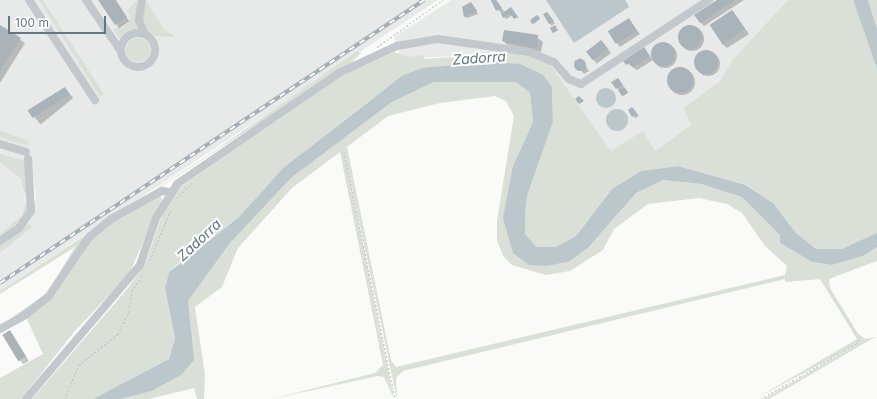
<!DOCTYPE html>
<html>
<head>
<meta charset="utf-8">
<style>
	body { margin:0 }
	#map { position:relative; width:877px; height:399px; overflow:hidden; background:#fafaf8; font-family:Inter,sans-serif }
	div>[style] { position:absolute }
	.built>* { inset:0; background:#e8e9e9 }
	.green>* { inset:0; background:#dadfd7 }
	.round { border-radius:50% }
	.water>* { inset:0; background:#bbc7cb }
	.shadow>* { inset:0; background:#0003; transform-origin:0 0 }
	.building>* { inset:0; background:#aab3b9; transform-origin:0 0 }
	.path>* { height:1px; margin-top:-0.5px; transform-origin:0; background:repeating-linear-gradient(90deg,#bbbfc2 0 2px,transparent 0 4px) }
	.minor>* { height:8px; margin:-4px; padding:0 4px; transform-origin:4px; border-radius:4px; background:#c3c8cc }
	.minor>.ring { margin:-4px; padding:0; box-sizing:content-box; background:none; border:8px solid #c3c8cc; border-radius:50% }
	.rail>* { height:3.5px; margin-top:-1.75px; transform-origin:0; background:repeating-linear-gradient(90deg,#fff 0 6px,#a2aab0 0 12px); box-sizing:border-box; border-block:1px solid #a2aab0 }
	span { translate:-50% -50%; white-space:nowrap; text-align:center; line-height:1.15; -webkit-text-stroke:4px #fff; paint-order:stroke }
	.water-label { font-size:14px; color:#60757c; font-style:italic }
	.scale { position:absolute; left:8px; top:16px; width:98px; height:18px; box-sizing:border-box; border:2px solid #657683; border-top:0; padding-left:5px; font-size:12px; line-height:14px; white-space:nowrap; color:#657683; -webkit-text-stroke:3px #fff; paint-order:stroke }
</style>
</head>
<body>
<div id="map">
	<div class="built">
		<div style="clip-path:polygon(0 0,438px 0,0 291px,0 253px,31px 227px,27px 223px,36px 198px,32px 168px,17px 173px,26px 193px,25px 209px,18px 220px,0 234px)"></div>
		<div style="clip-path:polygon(451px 0,788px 0,733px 59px,720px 81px,683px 108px,691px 125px,655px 151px,611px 151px,550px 64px,509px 53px,401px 59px,394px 37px)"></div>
	</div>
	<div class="green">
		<div style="clip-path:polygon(39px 0,43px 0,104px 94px,100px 97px)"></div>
		<div style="clip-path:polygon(137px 0,138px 29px,127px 32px,120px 39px,113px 30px,131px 18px,127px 11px)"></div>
		<div style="clip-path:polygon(146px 0,164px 29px,175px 37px,154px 36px,144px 28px,142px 22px)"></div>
		<div style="clip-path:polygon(788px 0,853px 0,877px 69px,877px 233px,871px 237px,842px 249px,816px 249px,796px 233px,773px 203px,747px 185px,678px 166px,641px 171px,612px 189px,576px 236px,556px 247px,537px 247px,525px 234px,525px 216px,527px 196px,553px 122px,552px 87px,491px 62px,373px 98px,283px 168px,239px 217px,175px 266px,169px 272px,165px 288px,175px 338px,169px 359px,93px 399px,32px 399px,129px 287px,146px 261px,165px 207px,179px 188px,336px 79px,394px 52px,410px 57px,423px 55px,424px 59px,509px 53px,533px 57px,550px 64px,611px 151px,643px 131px,655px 151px,691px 125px,683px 108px,720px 81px,733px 59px)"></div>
		<div style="clip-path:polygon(868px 0,877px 0,877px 29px)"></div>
		<div class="round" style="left:126px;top:38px;width:24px;height:24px"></div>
		<div style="clip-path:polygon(357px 51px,361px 53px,351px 63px,96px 229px,44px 299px,24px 314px,0 326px,47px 293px,75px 247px,0 294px,0 291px,213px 152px)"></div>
		<div style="clip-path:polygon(evenodd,434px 82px,516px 82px,530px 93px,533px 122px,513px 166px,513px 253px,570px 261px,588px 248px,636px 193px,663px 180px,701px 184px,742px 197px,780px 235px,780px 243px,812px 262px,832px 265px,863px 256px,877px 247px,877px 261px,829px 279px,830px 288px,857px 332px,864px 339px,875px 337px,769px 399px,764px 399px,858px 344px,755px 399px,857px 339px,820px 279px,785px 282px,785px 279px,403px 371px,396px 378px,397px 399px,344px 150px,394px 399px,384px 377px,378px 376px,271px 399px,375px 373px,383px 365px,340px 152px,292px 188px,238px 248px,222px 287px,195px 307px,205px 375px,204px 399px,197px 399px,194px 388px,149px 399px,121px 399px,152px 391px,181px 375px,188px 301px,230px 243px,291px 178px,392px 102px,434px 82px,495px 96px,506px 101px,514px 116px,497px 221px,497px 240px,503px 256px,512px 265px,546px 275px,570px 271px,603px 250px,614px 229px,648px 204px,699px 198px,727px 204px,742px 213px,765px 246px,787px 266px,785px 275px,396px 367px,391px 360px,347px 147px,388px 116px,440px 103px,495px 96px)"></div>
		<div style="clip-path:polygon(0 130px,28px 141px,29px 145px,6px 140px,0 136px)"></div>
		<div style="clip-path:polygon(0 154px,25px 161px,31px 200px,25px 219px,0 239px,0 234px,22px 215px,27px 199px,20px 178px,0 162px)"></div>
		<div style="clip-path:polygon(160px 195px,162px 200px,129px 274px,74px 332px,21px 399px,0 399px,0 378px,43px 354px,26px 317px,42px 305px,89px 241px,115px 221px)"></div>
		<div style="clip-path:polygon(27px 223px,32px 227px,0 253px,0 244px)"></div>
	</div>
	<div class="water">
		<div style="clip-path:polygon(546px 0,625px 0,629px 7px,574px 43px)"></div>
		<div style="clip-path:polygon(853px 0,868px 0,877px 29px,877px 69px)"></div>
		<div style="clip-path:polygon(491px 62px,520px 64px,543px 75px,552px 87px,553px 122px,527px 196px,525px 216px,525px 234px,537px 247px,556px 247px,576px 236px,612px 189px,641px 171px,678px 166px,746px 185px,773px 203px,796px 233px,816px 249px,842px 249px,877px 233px,877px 247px,863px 256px,832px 265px,812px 262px,780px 243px,780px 235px,742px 197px,701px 184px,663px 180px,636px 193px,588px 248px,570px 261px,547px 266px,529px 265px,513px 253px,503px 218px,513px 166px,533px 122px,530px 93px,516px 82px,434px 82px,392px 102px,291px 178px,230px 243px,188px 301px,194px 360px,181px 375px,152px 391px,121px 399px,93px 399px,169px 359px,175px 338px,165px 288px,169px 272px,239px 217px,283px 168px,402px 76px,422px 68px)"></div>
		<div class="round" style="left:596px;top:88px;width:20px;height:20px"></div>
		<div class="round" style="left:606px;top:109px;width:22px;height:22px"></div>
	</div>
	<div class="shadow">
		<div style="clip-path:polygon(100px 0,116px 0,129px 21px,119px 28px)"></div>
		<div style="clip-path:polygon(496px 0,505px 13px,513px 11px,519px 19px,513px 15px,506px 19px,491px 1px)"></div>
		<div style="clip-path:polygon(719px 0,744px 0,704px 26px,700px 22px)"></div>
		<div style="clip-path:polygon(473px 5px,478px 14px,467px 18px,464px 16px)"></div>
		<div style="clip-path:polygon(733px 11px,749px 34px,727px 48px,722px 44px)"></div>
		<div style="left:547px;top:12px;width:14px;height:4px;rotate:56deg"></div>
		<div style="clip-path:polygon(538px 16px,540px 19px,534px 24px,531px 20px)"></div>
		<div style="clip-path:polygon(629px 20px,640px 34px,620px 47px,609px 32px)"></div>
		<div style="clip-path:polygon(0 26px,25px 43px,0 83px)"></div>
		<div class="round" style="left:680px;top:27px;width:24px;height:24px"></div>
		<div style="clip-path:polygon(505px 31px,539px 39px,543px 42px,541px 52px,506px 44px,503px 40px)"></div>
		<div style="left:602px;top:41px;width:15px;height:18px;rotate:53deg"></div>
		<div class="round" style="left:653px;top:44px;width:24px;height:24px"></div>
		<div style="clip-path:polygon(644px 48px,653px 60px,637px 70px,628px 64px)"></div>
		<div class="round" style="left:696px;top:52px;width:24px;height:24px"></div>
		<div style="clip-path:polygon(581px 58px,589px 71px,584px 74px,574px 61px)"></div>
		<div class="round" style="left:669px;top:69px;width:26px;height:26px"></div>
		<div style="left:618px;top:79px;width:17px;height:6px;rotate:54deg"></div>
		<div style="left:65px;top:88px;width:13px;height:42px;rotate:51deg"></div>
		<div style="clip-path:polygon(633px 108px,639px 116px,635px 118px,629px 110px)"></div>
		<div style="clip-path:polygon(10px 331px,29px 361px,23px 364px,20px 361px)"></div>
	</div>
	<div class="building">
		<div style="clip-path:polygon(98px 0,115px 0,127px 17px,115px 25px)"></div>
		<div style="clip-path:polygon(491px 0,496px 0,502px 8px,496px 11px)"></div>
		<div style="clip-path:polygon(717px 0,735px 0,700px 23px,694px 15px)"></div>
		<div style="clip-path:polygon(471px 2px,477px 11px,464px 17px,462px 7px)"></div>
		<div style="clip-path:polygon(511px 7px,518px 17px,514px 19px,510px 13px,503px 18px,501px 14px)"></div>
		<div style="left:732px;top:10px;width:23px;height:27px;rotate:56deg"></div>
		<div style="clip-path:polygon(547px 12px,554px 21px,549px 24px,543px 14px)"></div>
		<div style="clip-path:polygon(537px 15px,540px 18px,532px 24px,530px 20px)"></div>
		<div style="left:629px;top:18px;width:15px;height:25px;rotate:58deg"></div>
		<div style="clip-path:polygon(0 25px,21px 38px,0 71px)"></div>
		<div style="left:555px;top:25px;width:6px;height:6px;rotate:59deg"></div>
		<div class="round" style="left:678px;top:25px;width:24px;height:24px"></div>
		<div style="clip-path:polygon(504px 30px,538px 35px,537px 49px,502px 41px)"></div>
		<div style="left:601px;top:40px;width:11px;height:19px;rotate:52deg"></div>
		<div class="round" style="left:651px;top:42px;width:24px;height:24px"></div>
		<div style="clip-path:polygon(644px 47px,650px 56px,633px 67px,630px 63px,626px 65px,623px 61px)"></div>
		<div class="round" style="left:694px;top:50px;width:24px;height:24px"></div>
		<div class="round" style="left:574px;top:59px;width:12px;height:12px"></div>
		<div class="round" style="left:667px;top:67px;width:26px;height:26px"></div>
		<div style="clip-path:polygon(618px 78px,623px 85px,616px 89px,611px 82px)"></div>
		<div style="left:65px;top:87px;width:9px;height:44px;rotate:58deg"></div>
		<div style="clip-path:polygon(624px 87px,628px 92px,622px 96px,618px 90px)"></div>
		<div style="clip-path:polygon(579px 96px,584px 101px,579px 104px,575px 99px)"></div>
		<div style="clip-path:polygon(632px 107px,637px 114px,632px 117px,628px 110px)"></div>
		<div style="left:10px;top:330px;width:31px;height:9px;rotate:59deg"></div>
	</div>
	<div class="path">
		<div style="left:377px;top:47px;width:81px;rotate:-35.5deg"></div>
		<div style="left:344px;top:152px;width:252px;rotate:78.3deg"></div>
		<div style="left:177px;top:198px;width:23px;rotate:-45deg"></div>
		<div style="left:150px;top:260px;width:55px;rotate:-67.6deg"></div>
		<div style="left:65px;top:399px;width:37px;rotate:-68deg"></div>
		<div style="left:79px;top:365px;width:50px;rotate:-38.5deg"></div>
		<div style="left:118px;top:334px;width:25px;rotate:-64deg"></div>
		<div style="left:129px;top:311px;width:20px;rotate:-81deg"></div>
		<div style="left:132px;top:291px;width:20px;rotate:-57deg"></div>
		<div style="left:761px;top:399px;width:110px;rotate:-30.1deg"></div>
		<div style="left:856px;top:344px;width:9px;rotate:-54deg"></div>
	</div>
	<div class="minor">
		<div style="left:29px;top:0;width:120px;rotate:56.6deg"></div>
		<div style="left:86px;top:0;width:60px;rotate:55.8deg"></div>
		<div style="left:142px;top:0;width:20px;rotate:99deg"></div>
		<div style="left:139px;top:20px;width:14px;rotate:69deg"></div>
		<div class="ring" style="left:121px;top:33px;width:26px;height:26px"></div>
		<div style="left:0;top:144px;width:27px;rotate:17deg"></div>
		<div style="left:0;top:241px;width:23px;rotate:-34deg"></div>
		<div style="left:19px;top:228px;width:21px;rotate:-55deg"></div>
		<div style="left:31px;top:211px;width:52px;rotate:-93.3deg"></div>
		<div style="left:0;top:329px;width:29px;rotate:-29deg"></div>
		<div style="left:25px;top:315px;width:31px;rotate:-38deg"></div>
		<div style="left:49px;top:296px;width:71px;rotate:-55.9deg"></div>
		<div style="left:89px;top:237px;width:28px;rotate:-39deg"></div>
		<div style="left:111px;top:219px;width:58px;rotate:-28.8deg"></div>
		<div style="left:162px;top:191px;width:8px;rotate:7deg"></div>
		<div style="left:26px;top:399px;width:176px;rotate:-49.6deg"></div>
		<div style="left:140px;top:265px;width:50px;rotate:-71.2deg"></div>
		<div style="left:156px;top:218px;width:40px;rotate:-58deg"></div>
		<div style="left:177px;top:184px;width:196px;rotate:-34.4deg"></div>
		<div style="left:339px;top:73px;width:64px;rotate:-25deg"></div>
		<div style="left:397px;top:46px;width:42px;rotate:-9.7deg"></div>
		<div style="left:438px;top:39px;width:92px;rotate:8.1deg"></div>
		<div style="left:529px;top:52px;width:27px;rotate:22deg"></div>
		<div style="left:554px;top:62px;width:23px;rotate:49deg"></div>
		<div style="left:569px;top:79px;width:13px;rotate:23deg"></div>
		<div style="left:581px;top:84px;width:153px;rotate:-33.3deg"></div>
	</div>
	<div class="rail">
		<div style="left:0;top:283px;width:510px;rotate:-33.72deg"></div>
	</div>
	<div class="water-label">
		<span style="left:479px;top:58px;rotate:-4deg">Zadorra</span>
		<span style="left:199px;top:240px;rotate:-43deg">Zadorra</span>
	</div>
	<div class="scale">100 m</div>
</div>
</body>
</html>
